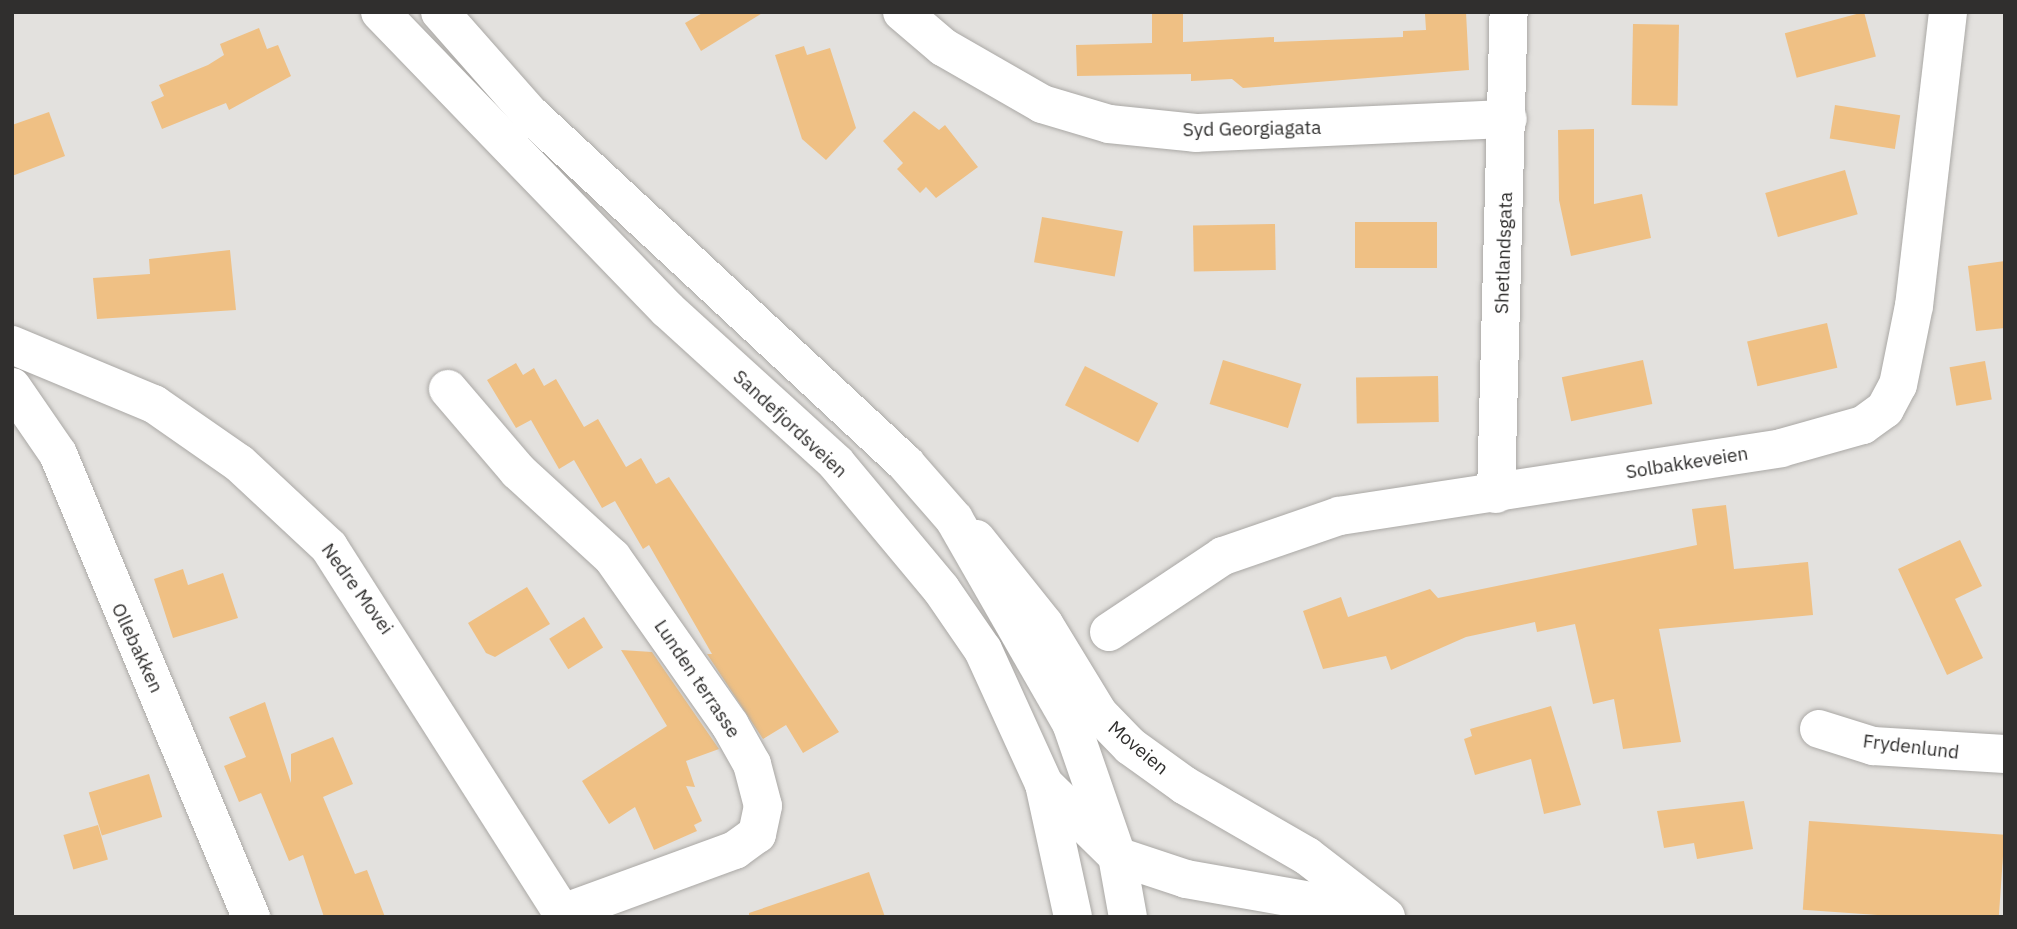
<!DOCTYPE html>
<html>
<head>
<meta charset="utf-8">
<style>
	body { margin:0 }
	#map { position:relative; width:2017px; height:929px; overflow:hidden; background:#e3e1de; font-family:"IBM Plex Sans",sans-serif }
	div>[style] { position:absolute }
	.building>* { inset:0; background:#efc084; transform-origin:0 0 }
	.roads { filter:drop-shadow(0 0 2px #aaa8a5) drop-shadow(0 0 2px #aaa8a5) }
	.minor>* { height:38px; margin:-19px; padding:0 19px; transform-origin:19px; border-radius:19px; background:#fff }
	.major>* { height:38px; margin:-19px; padding:0 19px; transform-origin:19px; border-radius:19px; background:#fff }
	span { translate:-50% -50%; white-space:nowrap; text-align:center; line-height:1.15; -webkit-text-stroke:7px #fff; paint-order:stroke }
	.street-label { font-size:19px; color:#302f2e }
	.frame { position:absolute; inset:0; border:14px solid #302f2e; pointer-events:none }
</style>
</head>
<body>
<div id="map">
	<div class="building">
		<div style="clip-path:polygon(704px 12px,764px 12px,701px 51px,685px 23px)"></div>
		<div style="clip-path:polygon(1152px 12px,1183px 12px,1183px 42px,1274px 37px,1274px 42px,1403px 37px,1403px 31px,1426px 30px,1425px 14px,1466px 12px,1469px 70px,1243px 88px,1232px 79px,1191px 81px,1191px 74px,1077px 76px,1076px 45px,1152px 43px)"></div>
		<div style="left:1864px;top:12px;width:46px;height:82px;rotate:75deg"></div>
		<div style="left:1633px;top:24px;width:46px;height:81px;rotate:1deg"></div>
		<div style="clip-path:polygon(259px 28px,267px 49px,278px 45px,291px 76px,229px 110px,226px 103px,162px 129px,151px 102px,164px 96px,159px 85px,208px 65px,224px 55px,220px 44px)"></div>
		<div style="clip-path:polygon(804px 46px,807px 55px,830px 48px,856px 128px,826px 160px,802px 139px,775px 55px)"></div>
		<div style="left:1835px;top:105px;width:66px;height:34px;rotate:9deg"></div>
		<div style="clip-path:polygon(914px 111px,939px 130px,945px 125px,978px 167px,936px 198px,926px 187px,920px 193px,897px 169px,903px 163px,883px 141px)"></div>
		<div style="clip-path:polygon(49px 112px,65px 156px,12px 176px,12px 125px)"></div>
		<div style="clip-path:polygon(1594px 129px,1594px 204px,1642px 194px,1651px 238px,1571px 256px,1559px 200px,1558px 130px)"></div>
		<div style="left:1845px;top:170px;width:46px;height:83px;rotate:74deg"></div>
		<div style="left:1042px;top:217px;width:82px;height:46px;rotate:10deg"></div>
		<div style="left:1437px;top:222px;width:46px;height:82px;rotate:90deg"></div>
		<div style="left:1275px;top:224px;width:46px;height:82px;rotate:89deg"></div>
		<div style="clip-path:polygon(230px 250px,236px 310px,97px 319px,93px 278px,150px 274px,149px 259px)"></div>
		<div style="clip-path:polygon(2005px 261px,2005px 328px,1976px 331px,1968px 266px)"></div>
		<div style="left:1827px;top:323px;width:46px;height:82px;rotate:77deg"></div>
		<div style="left:1223px;top:360px;width:82px;height:46px;rotate:17deg"></div>
		<div style="left:1643px;top:360px;width:45px;height:83px;rotate:78deg"></div>
		<div style="left:1985px;top:361px;width:39px;height:36px;rotate:80deg"></div>
		<div style="clip-path:polygon(516px 363px,523px 375px,534px 368px,544px 386px,556px 379px,584px 427px,598px 419px,626px 467px,641px 458px,656px 484px,669px 477px,839px 732px,803px 753px,786px 725px,763px 739px,707px 654px,712px 654px,649px 545px,643px 549px,615px 501px,602px 508px,574px 460px,559px 469px,531px 420px,516px 428px,487px 380px)"></div>
		<div style="left:1085px;top:366px;width:82px;height:44px;rotate:27deg"></div>
		<div style="left:1438px;top:376px;width:46px;height:82px;rotate:89deg"></div>
		<div style="clip-path:polygon(1726px 505px,1734px 569px,1808px 562px,1813px 615px,1659px 629px,1681px 742px,1623px 749px,1614px 699px,1593px 704px,1575px 624px,1537px 632px,1535px 622px,1466px 637px,1391px 670px,1386px 656px,1323px 669px,1303px 611px,1341px 597px,1348px 617px,1430px 589px,1438px 598px,1697px 545px,1692px 509px)"></div>
		<div style="clip-path:polygon(1960px 540px,1982px 586px,1955px 599px,1983px 658px,1947px 675px,1898px 569px)"></div>
		<div style="clip-path:polygon(183px 569px,188px 585px,223px 573px,238px 618px,173px 638px,154px 579px)"></div>
		<div style="clip-path:polygon(527px 587px,550px 624px,495px 657px,486px 653px,468px 623px)"></div>
		<div style="left:584px;top:617px;width:36px;height:41px;rotate:58deg"></div>
		<div style="clip-path:polygon(621px 650px,652px 652px,719px 749px,686px 761px,695px 787px,686px 786px,702px 821px,694px 825px,697px 831px,654px 850px,635px 807px,609px 824px,582px 781px,667px 726px)"></div>
		<div style="clip-path:polygon(265px 702px,291px 783px,291px 754px,333px 737px,353px 784px,323px 797px,355px 874px,367px 870px,385px 917px,324px 917px,303px 855px,289px 861px,261px 793px,239px 802px,224px 766px,246px 757px,229px 717px)"></div>
		<div style="clip-path:polygon(1551px 706px,1581px 805px,1544px 814px,1531px 759px,1475px 775px,1464px 739px,1472px 736px,1470px 729px)"></div>
		<div style="left:149px;top:774px;width:45px;height:63px;rotate:73deg"></div>
		<div style="clip-path:polygon(1744px 801px,1753px 849px,1697px 859px,1694px 843px,1664px 848px,1657px 811px)"></div>
		<div style="left:1809px;top:821px;width:196px;height:89px;rotate:4deg"></div>
		<div style="left:98px;top:825px;width:36px;height:36px;rotate:74deg"></div>
		<div style="clip-path:polygon(869px 872px,885px 917px,749px 917px,749px 913px)"></div>
	</div>
	<div class="roads">
		<div class="minor">
			<div style="left:902px;top:12px;width:54px;rotate:40.5deg"></div>
			<div style="left:943px;top:47px;width:114px;rotate:29.9deg"></div>
			<div style="left:1042px;top:104px;width:70px;rotate:16.6deg"></div>
			<div style="left:1109px;top:124px;width:87px;rotate:5.9deg"></div>
			<div style="left:1196px;top:133px;width:312px;rotate:-2.6deg"></div>
			<div style="left:12px;top:345px;width:154px;rotate:22.6deg"></div>
			<div style="left:154px;top:404px;width:103px;rotate:34.8deg"></div>
			<div style="left:239px;top:463px;width:123px;rotate:43deg"></div>
			<div style="left:329px;top:547px;width:439px;rotate:57.5deg"></div>
			<div style="left:12px;top:387px;width:81px;rotate:55.5deg"></div>
			<div style="left:58px;top:454px;width:502px;rotate:67.37deg"></div>
			<div style="left:448px;top:389px;width:108px;rotate:49.5deg"></div>
			<div style="left:518px;top:471px;width:127px;rotate:42.5deg"></div>
			<div style="left:612px;top:557px;width:205px;rotate:54.9deg"></div>
			<div style="left:730px;top:725px;width:45px;rotate:60.6deg"></div>
			<div style="left:752px;top:764px;width:43px;rotate:75.3deg"></div>
			<div style="left:763px;top:806px;width:29px;rotate:102deg"></div>
			<div style="left:757px;top:834px;width:27px;rotate:144deg"></div>
			<div style="left:735px;top:850px;width:183px;rotate:159.9deg"></div>
			<div style="left:1496px;top:494px;width:482px;rotate:-88.5deg"></div>
			<div style="left:976px;top:539px;width:109px;rotate:51.3deg"></div>
			<div style="left:1044px;top:624px;width:105px;rotate:58.6deg"></div>
			<div style="left:1099px;top:714px;width:45px;rotate:45.9deg"></div>
			<div style="left:1130px;top:746px;width:67px;rotate:35.8deg"></div>
			<div style="left:1184px;top:785px;width:142px;rotate:30deg"></div>
			<div style="left:1307px;top:856px;width:100px;rotate:37.7deg"></div>
			<div style="left:1109px;top:632px;width:137px;rotate:-33.7deg"></div>
			<div style="left:1223px;top:556px;width:123px;rotate:-19deg"></div>
			<div style="left:1339px;top:516px;width:447px;rotate:-8.7deg"></div>
			<div style="left:1781px;top:448px;width:85px;rotate:-15.7deg"></div>
			<div style="left:1863px;top:425px;width:27px;rotate:-36deg"></div>
			<div style="left:1885px;top:409px;width:27px;rotate:-62deg"></div>
			<div style="left:1898px;top:385px;width:81px;rotate:-78.6deg"></div>
			<div style="left:1914px;top:306px;width:296px;rotate:-83.4deg"></div>
			<div style="left:1819px;top:729px;width:57px;rotate:17.5deg"></div>
			<div style="left:1873px;top:746px;width:132px;rotate:3.5deg"></div>
			<div style="left:1044px;top:784px;width:103px;rotate:44.6deg"></div>
			<div style="left:1117px;top:856px;width:73px;rotate:18.4deg"></div>
			<div style="left:1186px;top:879px;width:190px;rotate:10deg"></div>
		</div>
		<div class="major">
			<div style="left:380px;top:12px;width:414px;rotate:46deg"></div>
			<div style="left:668px;top:310px;width:227px;rotate:42.3deg"></div>
			<div style="left:836px;top:463px;width:164px;rotate:50.2deg"></div>
			<div style="left:941px;top:589px;width:74px;rotate:55.5deg"></div>
			<div style="left:983px;top:650px;width:147px;rotate:65.5deg"></div>
			<div style="left:1044px;top:784px;width:136px;rotate:77.7deg"></div>
			<div style="left:440px;top:12px;width:135px;rotate:48.6deg"></div>
			<div style="left:529px;top:113px;width:515px;rotate:42.95deg"></div>
			<div style="left:906px;top:464px;width:73px;rotate:48.9deg"></div>
			<div style="left:954px;top:519px;width:235px;rotate:60.2deg"></div>
			<div style="left:1071px;top:723px;width:141px;rotate:70.9deg"></div>
			<div style="left:1117px;top:856px;width:62px;rotate:79.8deg"></div>
		</div>
	</div>
	<div class="street-label">
		<span style="left:1252px;top:129px;rotate:-1deg">Syd Georgiagata</span>
		<span style="left:1504px;top:253px;rotate:-88deg">Shetlandsgata</span>
		<span style="left:790px;top:424px;rotate:43deg">Sandefjordsveien</span>
		<span style="left:1687px;top:463px;rotate:-9deg">Solbakkeveien</span>
		<span style="left:357px;top:589px;rotate:54deg">Nedre Movei</span>
		<span style="left:137px;top:648px;rotate:65deg">Ollebakken</span>
		<span style="left:697px;top:679px;rotate:56deg">Lunden terrasse</span>
		<span style="left:1911px;top:747px;rotate:7deg">Frydenlund</span>
		<span style="left:1138px;top:748px;rotate:40deg">Moveien</span>
	</div>
	<div class="frame"></div>
</div>
</body>
</html>
